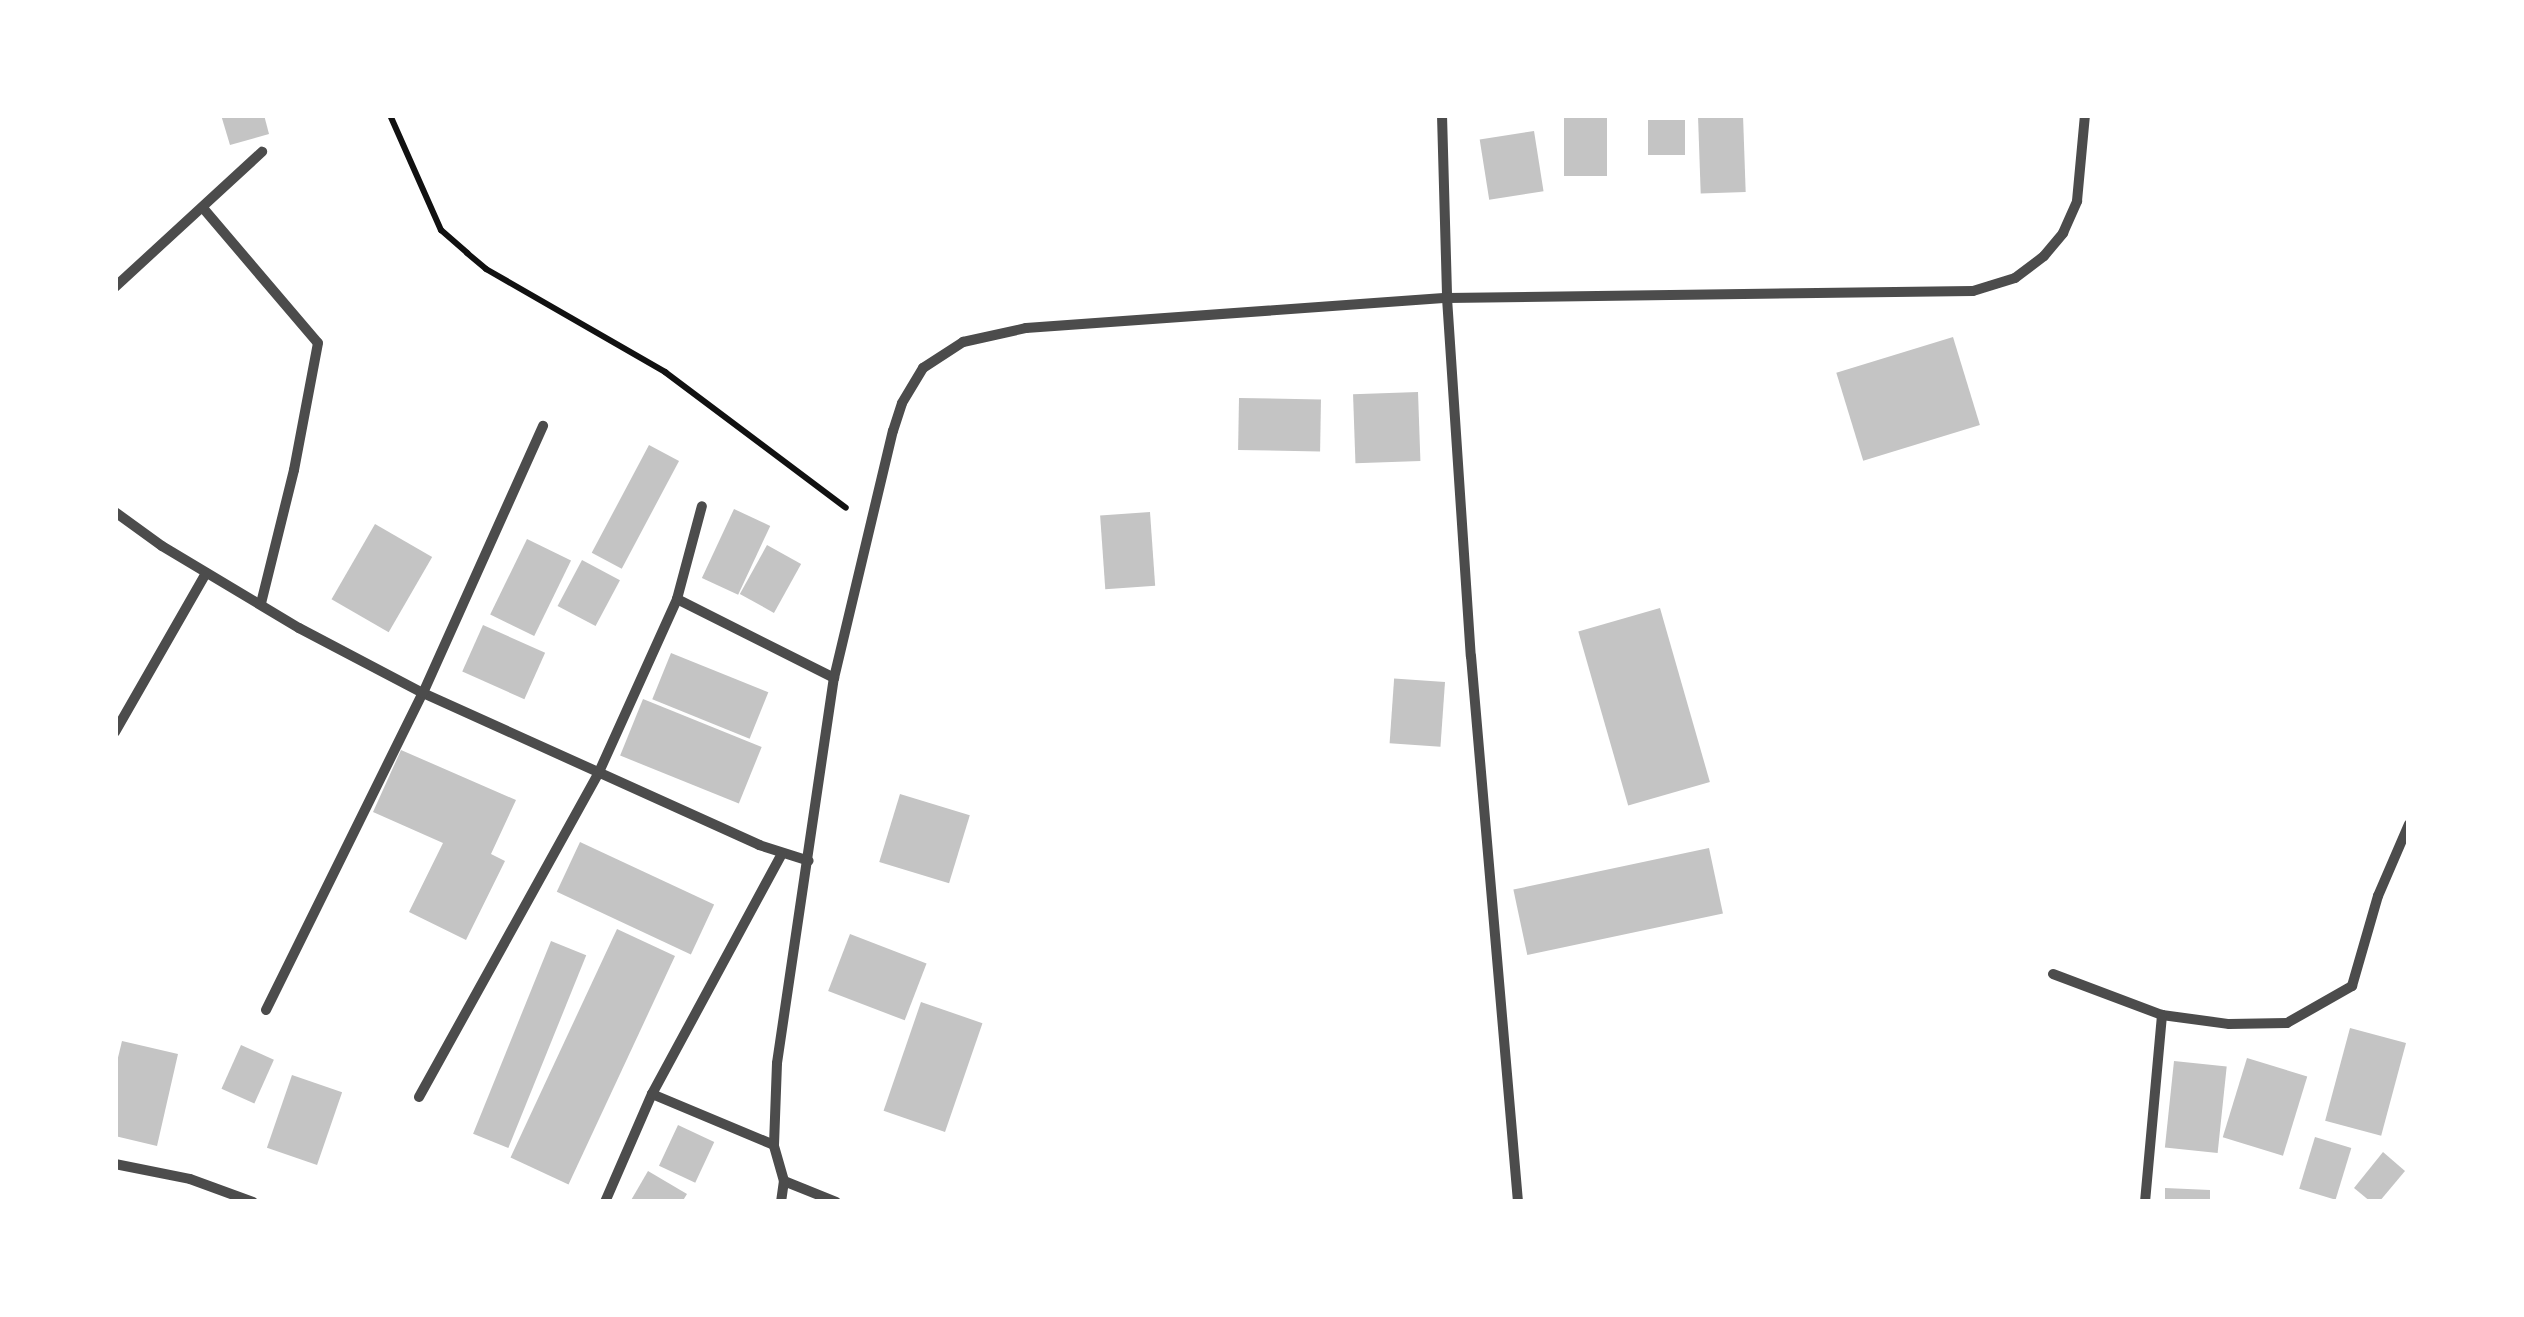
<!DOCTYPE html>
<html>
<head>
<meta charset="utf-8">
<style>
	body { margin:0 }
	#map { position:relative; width:2524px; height:1317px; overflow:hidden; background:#fff; font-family:"Alegreya Sans",sans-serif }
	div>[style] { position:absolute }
	.building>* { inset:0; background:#c4c4c4; transform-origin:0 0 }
	.path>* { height:6px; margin:-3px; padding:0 3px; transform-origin:3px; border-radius:3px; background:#111 }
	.minor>* { height:10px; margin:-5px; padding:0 5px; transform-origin:5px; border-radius:5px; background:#4c4c4c }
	span { translate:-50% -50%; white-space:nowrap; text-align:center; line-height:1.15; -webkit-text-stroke:9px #fff; paint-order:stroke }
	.frame { position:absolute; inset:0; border:118px solid #fff; pointer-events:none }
</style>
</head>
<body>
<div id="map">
	<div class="building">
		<div style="clip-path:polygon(221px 115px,264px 115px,269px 134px,230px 145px)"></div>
		<div style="left:1743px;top:115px;width:77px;height:45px;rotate:88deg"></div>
		<div style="left:1564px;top:117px;width:43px;height:59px"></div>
		<div style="left:1685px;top:120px;width:35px;height:37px;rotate:90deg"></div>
		<div style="left:1534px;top:131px;width:61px;height:55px;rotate:81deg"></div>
		<div style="left:1953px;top:337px;width:92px;height:122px;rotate:73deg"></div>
		<div style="left:1418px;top:392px;width:69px;height:65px;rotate:88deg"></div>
		<div style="left:1239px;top:398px;width:82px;height:52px;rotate:1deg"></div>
		<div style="left:649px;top:445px;width:34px;height:122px;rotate:28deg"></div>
		<div style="left:734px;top:509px;width:40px;height:76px;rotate:25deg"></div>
		<div style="left:1150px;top:512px;width:74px;height:50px;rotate:86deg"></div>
		<div style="left:375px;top:524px;width:66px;height:87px;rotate:30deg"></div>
		<div style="left:527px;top:539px;width:49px;height:84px;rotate:26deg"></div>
		<div style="left:767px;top:545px;width:39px;height:56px;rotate:29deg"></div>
		<div style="left:582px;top:560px;width:43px;height:52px;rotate:28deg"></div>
		<div style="left:1660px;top:608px;width:181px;height:85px;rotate:74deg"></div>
		<div style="left:483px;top:625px;width:68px;height:51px;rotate:24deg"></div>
		<div style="left:671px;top:653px;width:105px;height:50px;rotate:22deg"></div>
		<div style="left:1445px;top:682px;width:65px;height:51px;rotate:94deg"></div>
		<div style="left:643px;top:699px;width:128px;height:61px;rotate:22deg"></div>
		<div style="clip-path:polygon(401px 750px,516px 800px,491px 854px,505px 861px,466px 940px,409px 912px,443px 843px,373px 812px)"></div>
		<div style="left:900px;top:794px;width:73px;height:71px;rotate:17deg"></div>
		<div style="left:580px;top:842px;width:148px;height:55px;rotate:25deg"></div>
		<div style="left:1709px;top:848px;width:67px;height:200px;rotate:78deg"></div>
		<div style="left:617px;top:929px;width:64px;height:252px;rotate:25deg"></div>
		<div style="left:850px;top:934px;width:82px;height:61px;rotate:21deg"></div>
		<div style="left:551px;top:941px;width:38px;height:208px;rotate:22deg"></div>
		<div style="left:921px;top:1002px;width:65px;height:115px;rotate:19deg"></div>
		<div style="left:2350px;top:1028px;width:58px;height:96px;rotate:15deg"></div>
		<div style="clip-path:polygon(122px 1041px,178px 1054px,157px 1146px,115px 1136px,115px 1070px)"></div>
		<div style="left:241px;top:1045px;width:36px;height:48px;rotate:24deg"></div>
		<div style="left:2247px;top:1058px;width:63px;height:83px;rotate:17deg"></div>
		<div style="left:2174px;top:1061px;width:53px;height:87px;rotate:6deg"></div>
		<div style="left:292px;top:1075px;width:53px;height:77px;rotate:19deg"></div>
		<div style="left:678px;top:1125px;width:40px;height:45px;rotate:25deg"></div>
		<div style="left:2315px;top:1137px;width:38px;height:54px;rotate:17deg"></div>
		<div style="clip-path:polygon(2383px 1152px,2405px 1171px,2379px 1202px,2371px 1202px,2354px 1188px)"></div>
		<div style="clip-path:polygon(648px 1171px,687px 1194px,682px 1202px,630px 1202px)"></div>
		<div style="clip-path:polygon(2165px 1188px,2210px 1190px,2210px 1202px,2165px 1202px)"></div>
	</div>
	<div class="path">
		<div style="left:390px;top:115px;width:126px;rotate:66.1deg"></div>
		<div style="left:441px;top:230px;width:35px;rotate:41deg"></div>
		<div style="left:467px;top:253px;width:25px;rotate:40deg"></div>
		<div style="left:486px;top:269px;width:207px;rotate:29.9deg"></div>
		<div style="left:665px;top:372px;width:226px;rotate:36.9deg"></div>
	</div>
	<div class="minor">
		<div style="left:1442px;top:115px;width:183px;rotate:88.4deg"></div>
		<div style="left:1447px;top:298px;width:359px;rotate:86.2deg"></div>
		<div style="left:1471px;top:656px;width:548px;rotate:85.08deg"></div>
		<div style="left:203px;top:208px;width:177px;rotate:49.6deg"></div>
		<div style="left:318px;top:343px;width:129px;rotate:100.7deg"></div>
		<div style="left:294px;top:470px;width:137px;rotate:103.9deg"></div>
		<div style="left:115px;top:287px;width:200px;rotate:-42.6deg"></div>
		<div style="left:115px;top:512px;width:58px;rotate:35.9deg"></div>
		<div style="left:162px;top:546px;width:160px;rotate:30.9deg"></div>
		<div style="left:299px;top:628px;width:140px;rotate:27.7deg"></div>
		<div style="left:423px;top:693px;width:369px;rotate:24.3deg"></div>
		<div style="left:759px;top:845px;width:52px;rotate:17.7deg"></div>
		<div style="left:677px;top:599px;width:176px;rotate:26.7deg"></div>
		<div style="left:115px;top:732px;width:183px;rotate:-60.2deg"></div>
		<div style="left:2053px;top:974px;width:116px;rotate:20.6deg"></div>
		<div style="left:2162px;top:1015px;width:68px;rotate:7.7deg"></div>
		<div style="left:2229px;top:1024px;width:58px;rotate:-1deg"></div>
		<div style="left:2287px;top:1023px;width:75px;rotate:-29.6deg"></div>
		<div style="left:2352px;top:986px;width:94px;rotate:-73.9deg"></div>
		<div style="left:2378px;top:896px;width:78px;rotate:-66.7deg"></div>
		<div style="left:266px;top:1010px;width:354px;rotate:-63.7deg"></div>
		<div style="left:423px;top:693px;width:293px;rotate:-65.8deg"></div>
		<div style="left:652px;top:1094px;width:132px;rotate:22.7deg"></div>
		<div style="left:419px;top:1097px;width:372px;rotate:-61deg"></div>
		<div style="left:599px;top:772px;width:190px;rotate:-65.7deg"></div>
		<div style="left:677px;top:599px;width:96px;rotate:-75deg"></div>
		<div style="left:115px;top:1164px;width:76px;rotate:11.3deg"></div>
		<div style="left:190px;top:1179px;width:67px;rotate:20.1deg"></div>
		<div style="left:784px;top:1181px;width:56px;rotate:22deg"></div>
		<div style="left:605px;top:1202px;width:118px;rotate:-66.5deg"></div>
		<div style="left:652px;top:1094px;width:273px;rotate:-61.6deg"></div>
		<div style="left:781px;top:1202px;width:21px;rotate:-82deg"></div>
		<div style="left:784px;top:1181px;width:37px;rotate:-106deg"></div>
		<div style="left:774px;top:1145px;width:82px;rotate:-87.9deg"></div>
		<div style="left:777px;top:1063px;width:389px;rotate:-81.6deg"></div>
		<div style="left:834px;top:678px;width:254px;rotate:-76.6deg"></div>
		<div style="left:893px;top:431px;width:29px;rotate:-72deg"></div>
		<div style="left:902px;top:403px;width:41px;rotate:-59deg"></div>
		<div style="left:923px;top:368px;width:48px;rotate:-33deg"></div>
		<div style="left:963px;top:342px;width:65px;rotate:-12.5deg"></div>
		<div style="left:1026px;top:328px;width:422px;rotate:-4.1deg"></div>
		<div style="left:1447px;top:298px;width:526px;rotate:-0.76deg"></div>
		<div style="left:1973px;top:291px;width:44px;rotate:-17.2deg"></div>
		<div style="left:2015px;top:278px;width:36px;rotate:-37deg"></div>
		<div style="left:2044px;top:256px;width:30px;rotate:-50deg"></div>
		<div style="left:2063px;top:233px;width:35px;rotate:-66deg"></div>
		<div style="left:2077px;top:201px;width:86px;rotate:-84.7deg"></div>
		<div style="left:2145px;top:1202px;width:188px;rotate:-84.8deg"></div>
	</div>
	<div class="frame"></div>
</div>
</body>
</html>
